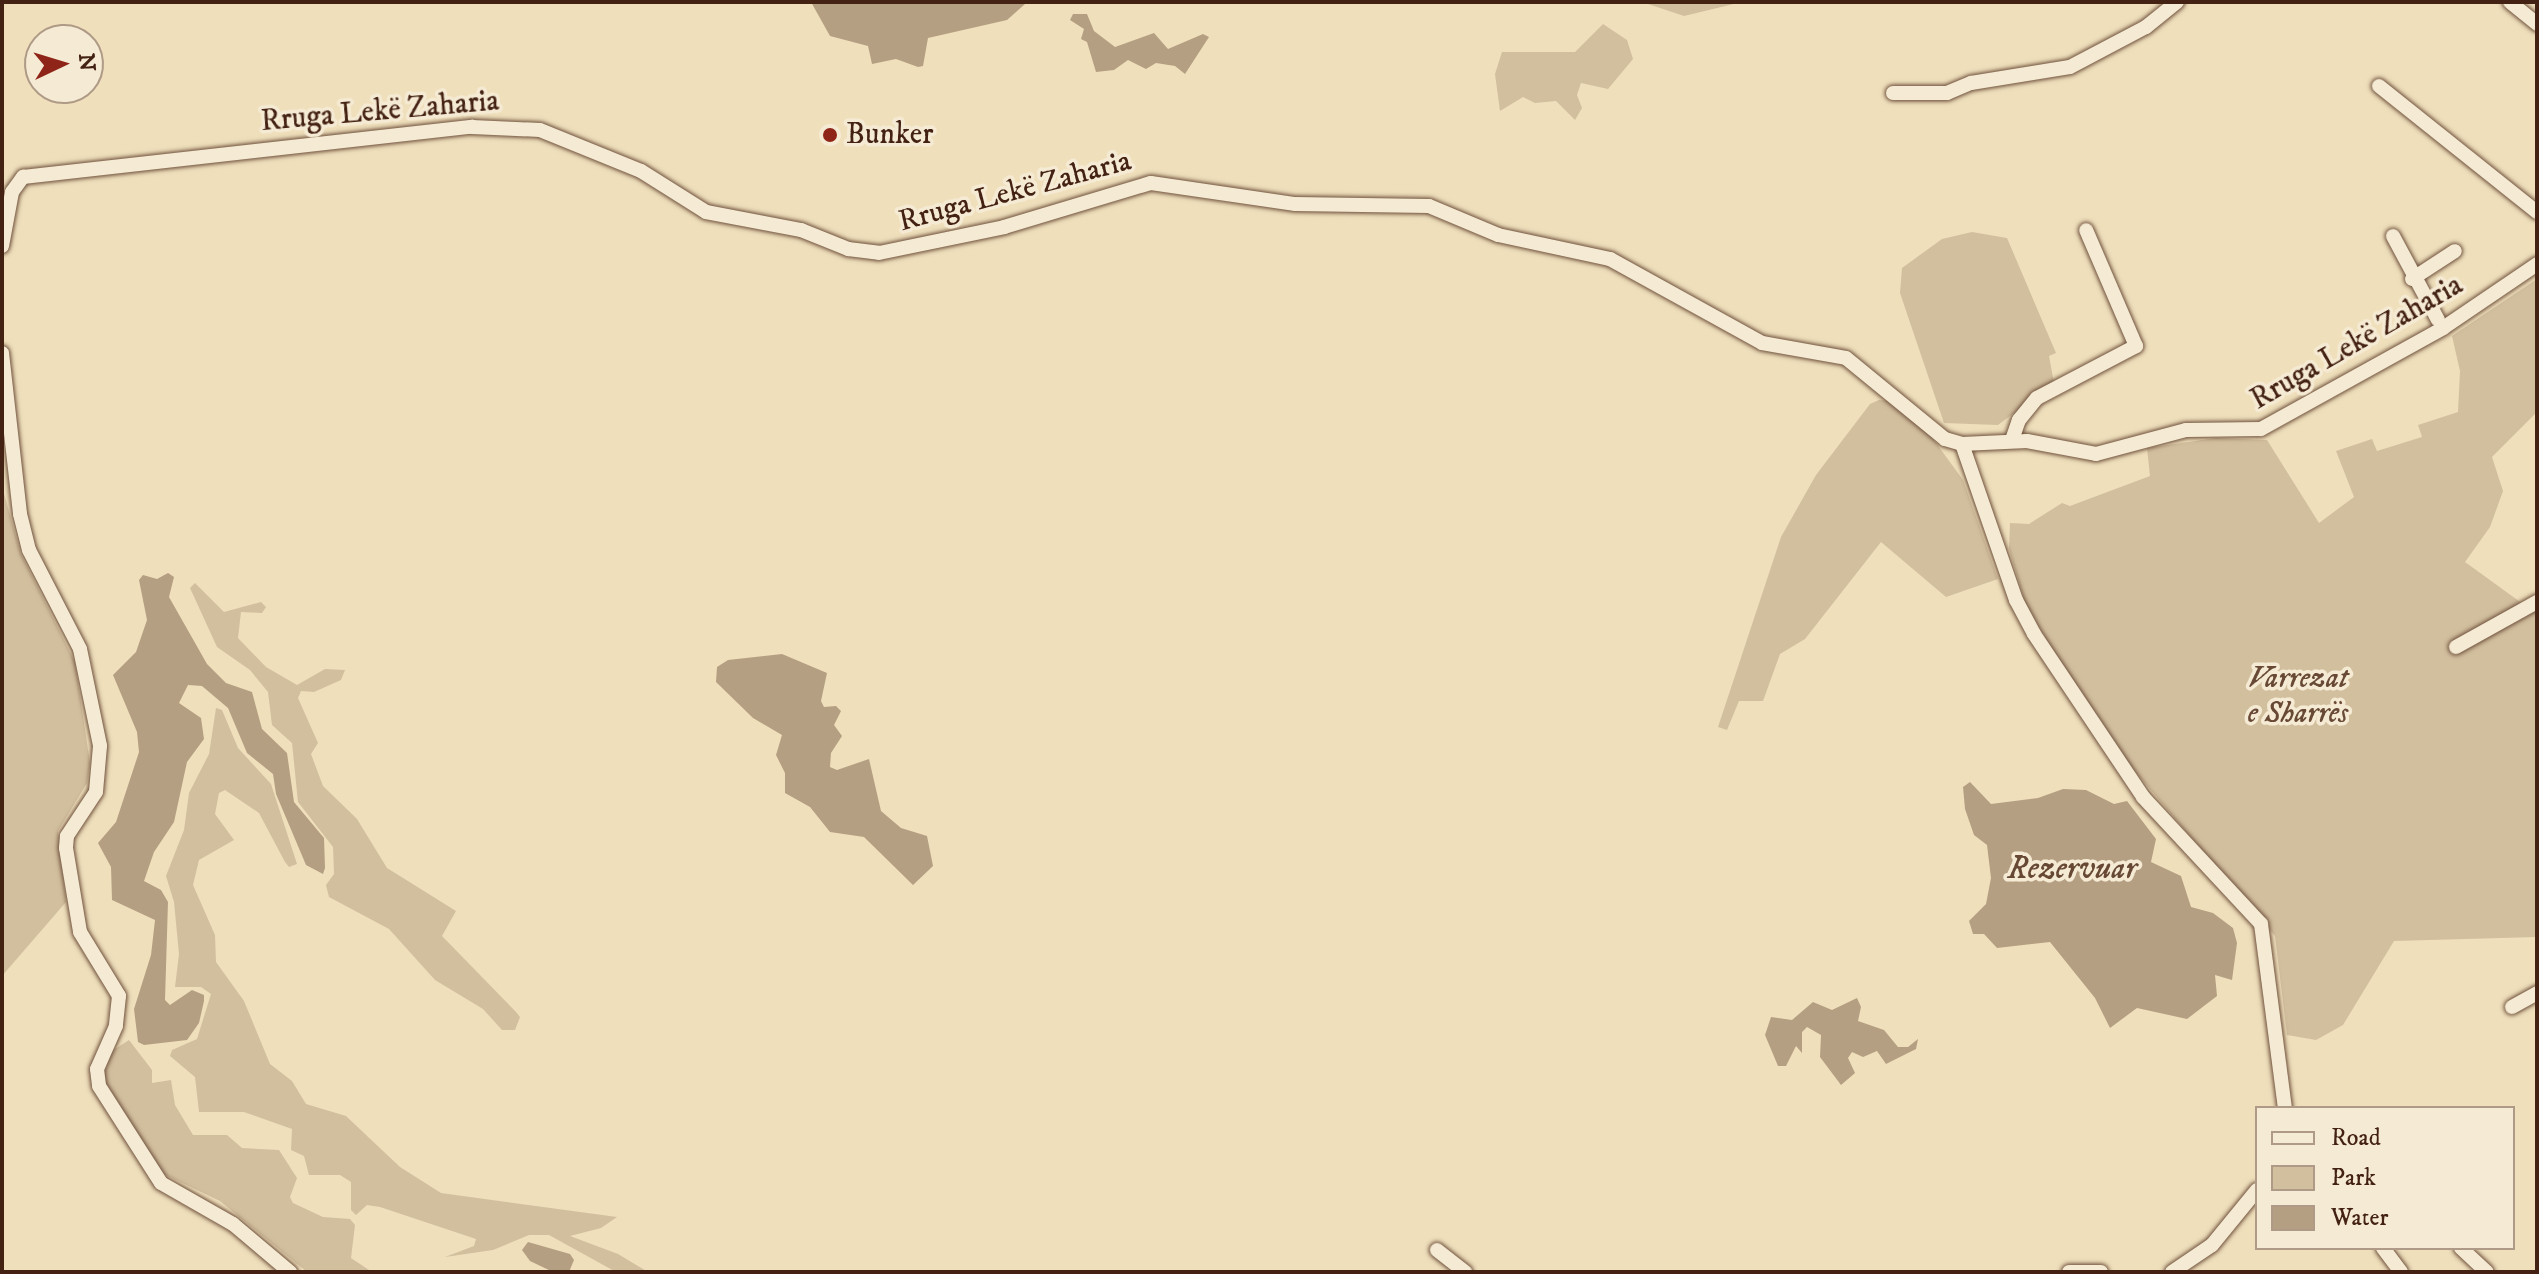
<!DOCTYPE html>
<html>
<head>
<meta charset="utf-8">
<style>
	body { margin:0 }
	#map { position:relative; width:2539px; height:1274px; overflow:hidden; background:#efdfbb; font-family:"IM FELL DW Pica",serif }
	div>[style] { position:absolute }
	.green>* { inset:0; background:#d2bf9e }
	.water>* { inset:0; background:#b59f82 }
	.roads { filter:drop-shadow(0 0 2px #6f513d) drop-shadow(0 0 2px #6f513d) }
	.minor>* { height:14px; margin:-7px; padding:0 7px; transform-origin:7px; border-radius:7px; background:#f5ead3 }
	.dots>* { width:22px; height:22px; translate:-50% -50%; box-sizing:border-box; border:4px solid #f5ead3; border-radius:50% }
	span { translate:-50% -50%; white-space:nowrap; text-align:center; line-height:1.15; -webkit-text-stroke:7px #f5ead3; paint-order:stroke }
	.street-label { font-size:30px; color:#442213 }
	.poi-label { font-size:30px; color:#442213 }
	.left { translate:0 -50%; text-align:left }
	.park-label { font-size:30px; color:#684936; font-style:italic }
	.water-label { font-size:32px; color:#664834; font-style:italic }
	.frame { position:absolute; inset:0; border:4px solid #442213; pointer-events:none }
	.legend { position:absolute; left:2255px; top:1106px; width:260px; height:144px; box-sizing:border-box; background:#f5ead3; border:2px solid #ae9a86; margin:0; padding:10px 14px; list-style:none; font-size:24px; color:#442213 }
	.legend li { display:flex; align-items:center; gap:16px; height:40px }
	.legend b { width:40px; border:2px solid #ae9a86 }
	.north { position:absolute; left:24px; top:24px; width:80px; height:80px; box-sizing:border-box; background:#f5ead3; border:2px solid #ae9a86; border-radius:50%; rotate:86deg; font-size:22px; font-weight:700; line-height:32px; text-align:center; color:#442213 }
	.north::after { content:''; display:block; margin:auto; width:28px; height:36px; background:#8f2418; clip-path:polygon(50% 0,100% 100%,50% 72%,0 100%) }
</style>
</head>
<body>
<div id="map">
	<div class="green">
		<div style="clip-path:polygon(1642px 2px,1742px 2px,1684px 16px)"></div>
		<div style="clip-path:polygon(1603px 24px,1627px 40px,1633px 59px,1608px 89px,1581px 83px,1577px 95px,1582px 108px,1575px 120px,1556px 101px,1535px 103px,1523px 97px,1500px 111px,1495px 74px,1502px 52px,1575px 52px)"></div>
		<div style="clip-path:polygon(1972px 232px,2007px 238px,2056px 353px,2049px 356px,2054px 383px,1998px 425px,1944px 423px,1900px 293px,1902px 268px,1942px 239px)"></div>
		<div style="clip-path:polygon(2537px 279px,2537px 412px,2492px 457px,2503px 491px,2490px 527px,2465px 562px,2523px 604px,2537px 606px,2537px 937px,2394px 941px,2343px 1025px,2316px 1040px,2287px 1035px,2275px 936px,2127px 762px,2049px 644px,2025px 602px,2009px 549px,2010px 523px,2029px 524px,2062px 503px,2070px 506px,2150px 476px,2147px 448px,2216px 438px,2267px 440px,2319px 523px,2354px 497px,2336px 451px,2372px 439px,2377px 451px,2422px 437px,2418px 425px,2458px 412px,2460px 371px,2452px 336px)"></div>
		<div style="clip-path:polygon(1879px 400px,1890px 401px,1931px 436px,1963px 480px,1998px 579px,1946px 597px,1881px 542px,1805px 639px,1780px 654px,1763px 701px,1739px 701px,1727px 730px,1718px 727px,1781px 537px,1816px 475px,1870px 404px)"></div>
		<div style="clip-path:polygon(4px 457px,3px 490px,21px 554px,75px 662px,90px 763px,87px 783px,58px 831px,66px 902px,2px 976px,2px 458px)"></div>
		<div style="clip-path:polygon(195px 583px,224px 612px,261px 602px,266px 607px,262px 613px,241px 612px,238px 638px,266px 667px,297px 685px,325px 669px,345px 670px,341px 680px,314px 692px,301px 691px,298px 698px,318px 743px,311px 754px,323px 786px,357px 819px,387px 868px,456px 911px,442px 936px,516px 1012px,520px 1017px,515px 1030px,502px 1030px,483px 1009px,435px 980px,389px 929px,329px 897px,326px 885px,334px 874px,333px 847px,298px 802px,292px 743px,272px 725px,268px 692px,250px 670px,217px 647px,190px 588px)"></div>
		<div style="clip-path:polygon(216px 708px,222px 710px,238px 748px,271px 784px,297px 864px,289px 867px,285px 862px,259px 813px,225px 790px,219px 793px,215px 814px,234px 840px,199px 860px,193px 885px,215px 935px,216px 962px,244px 1001px,270px 1064px,292px 1081px,306px 1104px,346px 1116px,400px 1167px,441px 1193px,617px 1217px,601px 1228px,570px 1236px,618px 1254px,648px 1272px,616px 1272px,549px 1235px,529px 1235px,493px 1250px,445px 1257px,474px 1246px,476px 1239px,380px 1207px,367px 1205px,356px 1215px,351px 1210px,351px 1182px,340px 1175px,309px 1175px,304px 1156px,291px 1150px,292px 1129px,244px 1112px,199px 1112px,195px 1077px,170px 1056px,172px 1050px,197px 1039px,211px 994px,201px 987px,175px 987px,179px 954px,174px 902px,166px 876px,184px 830px,189px 793px,209px 754px)"></div>
		<div style="clip-path:polygon(129px 1040px,152px 1070px,152px 1083px,171px 1080px,175px 1105px,193px 1135px,227px 1135px,242px 1148px,279px 1150px,297px 1178px,290px 1197px,293px 1203px,323px 1217px,350px 1219px,355px 1225px,351px 1258px,372px 1272px,307px 1272px,220px 1201px,155px 1170px,103px 1077px,112px 1051px)"></div>
	</div>
	<div class="water">
		<div style="clip-path:polygon(811px 2px,1024px 2px,1025px 4px,1007px 20px,928px 38px,923px 66px,918px 67px,896px 59px,872px 64px,868px 46px,830px 36px)"></div>
		<div style="clip-path:polygon(1073px 14px,1087px 14px,1094px 31px,1115px 47px,1154px 33px,1168px 49px,1203px 34px,1209px 37px,1185px 74px,1175px 66px,1156px 63px,1146px 69px,1128px 60px,1114px 70px,1096px 72px,1087px 42px,1081px 39px,1084px 29px,1070px 20px)"></div>
		<div style="clip-path:polygon(168px 573px,174px 577px,169px 597px,207px 664px,226px 683px,252px 692px,262px 729px,287px 753px,294px 802px,324px 838px,325px 868px,323px 874px,306px 865px,276px 794px,273px 774px,247px 753px,228px 708px,202px 686px,188px 685px,179px 703px,201px 718px,204px 739px,187px 762px,174px 822px,154px 852px,144px 881px,161px 890px,168px 902px,165px 1000px,170px 1005px,192px 990px,204px 995px,204px 1001px,199px 1023px,187px 1040px,144px 1045px,138px 1042px,134px 1009px,151px 955px,155px 920px,112px 900px,111px 867px,98px 843px,116px 822px,139px 752px,137px 732px,113px 675px,136px 652px,147px 620px,139px 580px,143px 575px,157px 579px)"></div>
		<div style="clip-path:polygon(782px 654px,827px 673px,821px 701px,824px 707px,836px 706px,841px 711px,834px 725px,842px 736px,831px 753px,830px 767px,837px 770px,869px 759px,881px 811px,901px 828px,927px 836px,933px 866px,913px 885px,864px 837px,830px 832px,810px 807px,785px 793px,785px 773px,776px 755px,782px 735px,753px 718px,716px 682px,717px 667px,728px 660px)"></div>
		<div style="clip-path:polygon(1970px 782px,1991px 804px,2038px 798px,2063px 789px,2086px 790px,2114px 804px,2127px 801px,2156px 839px,2151px 862px,2181px 876px,2191px 907px,2213px 913px,2233px 928px,2237px 943px,2232px 980px,2215px 975px,2217px 996px,2187px 1019px,2137px 1008px,2110px 1028px,2095px 998px,2050px 942px,1997px 948px,1984px 934px,1973px 934px,1969px 921px,1986px 904px,1991px 878px,1987px 845px,1974px 835px,1965px 809px,1963px 787px)"></div>
		<div style="clip-path:polygon(1857px 998px,1861px 1007px,1858px 1021px,1884px 1030px,1898px 1047px,1908px 1047px,1918px 1039px,1916px 1049px,1886px 1064px,1877px 1051px,1863px 1057px,1852px 1052px,1848px 1058px,1855px 1073px,1841px 1085px,1820px 1057px,1821px 1035px,1807px 1027px,1802px 1032px,1802px 1053px,1796px 1046px,1786px 1066px,1778px 1066px,1765px 1035px,1771px 1017px,1792px 1020px,1813px 1002px,1832px 1010px)"></div>
		<div style="clip-path:polygon(528px 1242px,570px 1254px,574px 1260px,569px 1272px,553px 1272px,530px 1261px,522px 1250px)"></div>
	</div>
	<div class="roads">
		<div class="minor">
			<div style="left:2510px;top:2px;width:35px;rotate:39deg"></div>
			<div style="left:2379px;top:86px;width:202px;rotate:38.6deg"></div>
			<div style="left:1893px;top:93px;width:54px"></div>
			<div style="left:1947px;top:93px;width:26px;rotate:-23deg"></div>
			<div style="left:1971px;top:83px;width:100px;rotate:-9.2deg"></div>
			<div style="left:2070px;top:67px;width:86px;rotate:-27.8deg"></div>
			<div style="left:2146px;top:27px;width:40px;rotate:-39deg"></div>
			<div style="left:2393px;top:236px;width:95px;rotate:61.8deg"></div>
			<div style="left:2px;top:246px;width:55px;rotate:-79.5deg"></div>
			<div style="left:12px;top:192px;width:19px;rotate:-54deg"></div>
			<div style="left:23px;top:177px;width:452px;rotate:-6.4deg"></div>
			<div style="left:472px;top:127px;width:68px;rotate:2.5deg"></div>
			<div style="left:540px;top:130px;width:109px;rotate:22.1deg"></div>
			<div style="left:641px;top:171px;width:77px;rotate:32.2deg"></div>
			<div style="left:706px;top:212px;width:97px;rotate:10.7deg"></div>
			<div style="left:801px;top:230px;width:51px;rotate:22deg"></div>
			<div style="left:848px;top:249px;width:31px;rotate:7deg"></div>
			<div style="left:879px;top:253px;width:128px;rotate:-11.7deg"></div>
			<div style="left:1004px;top:227px;width:153px;rotate:-16.7deg"></div>
			<div style="left:1151px;top:183px;width:146px;rotate:8.3deg"></div>
			<div style="left:1295px;top:204px;width:134px;rotate:0.9deg"></div>
			<div style="left:1429px;top:206px;width:75px;rotate:22.8deg"></div>
			<div style="left:1498px;top:235px;width:115px;rotate:12.1deg"></div>
			<div style="left:1610px;top:259px;width:174px;rotate:28.9deg"></div>
			<div style="left:1762px;top:343px;width:85px;rotate:10.1deg"></div>
			<div style="left:1846px;top:358px;width:128px;rotate:39.3deg"></div>
			<div style="left:1945px;top:439px;width:18px;rotate:16deg"></div>
			<div style="left:1962px;top:444px;width:65px;rotate:-2.6deg"></div>
			<div style="left:2027px;top:441px;width:70px;rotate:10.7deg"></div>
			<div style="left:2096px;top:454px;width:93px;rotate:-14.9deg"></div>
			<div style="left:2186px;top:430px;width:75px;rotate:-0.8deg"></div>
			<div style="left:2261px;top:429px;width:208px;rotate:-29deg"></div>
			<div style="left:2443px;top:328px;width:114px;rotate:-34.2deg"></div>
			<div style="left:2412px;top:279px;width:51px;rotate:-33.1deg"></div>
			<div style="left:2px;top:353px;width:162px;rotate:83.6deg"></div>
			<div style="left:20px;top:514px;width:37px;rotate:76deg"></div>
			<div style="left:29px;top:550px;width:111px;rotate:62.7deg"></div>
			<div style="left:80px;top:649px;width:99px;rotate:78.3deg"></div>
			<div style="left:100px;top:746px;width:46px;rotate:95deg"></div>
			<div style="left:96px;top:792px;width:53px;rotate:123.4deg"></div>
			<div style="left:67px;top:836px;width:12px;rotate:95deg"></div>
			<div style="left:66px;top:848px;width:85px;rotate:80.5deg"></div>
			<div style="left:80px;top:932px;width:75px;rotate:58.6deg"></div>
			<div style="left:119px;top:996px;width:30px;rotate:96deg"></div>
			<div style="left:116px;top:1026px;width:47px;rotate:113.8deg"></div>
			<div style="left:97px;top:1069px;width:17px;rotate:83deg"></div>
			<div style="left:99px;top:1086px;width:115px;rotate:57.4deg"></div>
			<div style="left:161px;top:1183px;width:83px;rotate:29.7deg"></div>
			<div style="left:233px;top:1224px;width:75px;rotate:40.1deg"></div>
			<div style="left:2012px;top:440px;width:21px;rotate:-71deg"></div>
			<div style="left:2019px;top:420px;width:28px;rotate:-51deg"></div>
			<div style="left:2037px;top:398px;width:112px;rotate:-27.7deg"></div>
			<div style="left:2136px;top:346px;width:126px;rotate:-113.3deg"></div>
			<div style="left:1962px;top:444px;width:165px;rotate:70.9deg"></div>
			<div style="left:2016px;top:600px;width:38px;rotate:62deg"></div>
			<div style="left:2034px;top:634px;width:196px;rotate:56.2deg"></div>
			<div style="left:2143px;top:797px;width:173px;rotate:47.1deg"></div>
			<div style="left:2261px;top:924px;width:186px;rotate:82.6deg"></div>
			<div style="left:2456px;top:647px;width:93px;rotate:-29.1deg"></div>
			<div style="left:2512px;top:1007px;width:29px;rotate:-29deg"></div>
			<div style="left:2383px;top:1248px;width:30px;rotate:53deg"></div>
			<div style="left:2461px;top:1248px;width:35px;rotate:43deg"></div>
			<div style="left:1437px;top:1250px;width:36px;rotate:38deg"></div>
			<div style="left:2069px;top:1272px;width:32px"></div>
			<div style="left:2172px;top:1272px;width:48px;rotate:-34deg"></div>
			<div style="left:2212px;top:1245px;width:71px;rotate:-50.7deg"></div>
		</div>
	</div>
	<div class="dots">
		<div style="left:830px;top:135px;background:#8f2418"></div>
	</div>
	<div class="street-label">
		<span style="left:380px;top:112px;rotate:-5deg">Rruga Lekë Zaharia</span>
		<span style="left:1015px;top:192px;rotate:-15deg">Rruga Lekë Zaharia</span>
		<span style="left:2357px;top:343px;rotate:-30deg">Rruga Lekë Zaharia</span>
	</div>
	<div class="poi-label">
		<span class="left" style="left:846px;top:135px">Bunker</span>
	</div>
	<div class="park-label">
		<span style="left:2298px;top:696px">Varrezat<br>e Sharrës</span>
	</div>
	<div class="water-label">
		<span style="left:2072px;top:869px">Rezervuar</span>
	</div>
	<div class="frame"></div>
	<ul class="legend">
	<li><b style="height:10px;background:#f5ead3"></b>Road</li>
	<li><b style="height:22px;background:#d2bf9e"></b>Park</li>
	<li><b style="height:22px;background:#b59f82"></b>Water</li>
	</ul>
	<div class="north">N</div>
</div>
</body>
</html>
